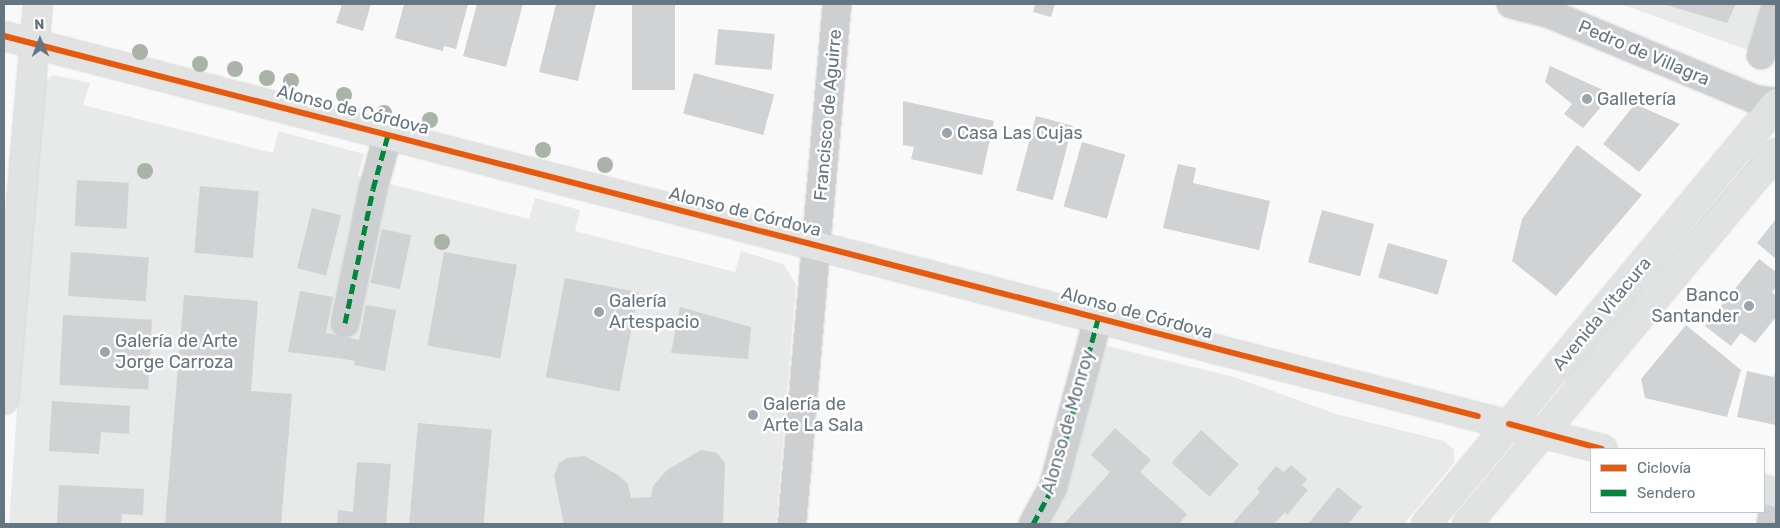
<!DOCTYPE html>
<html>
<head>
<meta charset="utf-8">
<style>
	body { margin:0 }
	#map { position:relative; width:1780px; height:528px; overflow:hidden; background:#f9f9f9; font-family:Rubik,sans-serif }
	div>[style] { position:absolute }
	.built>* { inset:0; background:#e8e9e9 }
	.green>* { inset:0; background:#e8ebe6 }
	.building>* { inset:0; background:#d0d2d3; transform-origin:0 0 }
	.roads { filter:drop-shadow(0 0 1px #d5d6d7) drop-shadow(0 0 1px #d5d6d7) }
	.minor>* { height:28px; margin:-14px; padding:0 14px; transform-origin:14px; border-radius:14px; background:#cecfd0 }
	.major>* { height:28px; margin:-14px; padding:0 14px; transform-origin:14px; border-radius:14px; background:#e1e2e2 }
	.quiet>* { height:5px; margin-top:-2.5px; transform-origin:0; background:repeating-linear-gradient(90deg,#00873e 0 10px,transparent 0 15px) }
	.cycleway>* { height:6px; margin:-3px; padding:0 3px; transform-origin:3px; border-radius:3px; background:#e8590c }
	.trees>* { width:16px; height:16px; margin:-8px; border-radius:50%; background:#a9b3a7 }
	.dots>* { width:14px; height:14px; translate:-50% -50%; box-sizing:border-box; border:2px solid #fff; border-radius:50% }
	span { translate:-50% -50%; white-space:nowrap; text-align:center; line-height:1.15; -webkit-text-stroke:5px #fff; paint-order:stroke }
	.street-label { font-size:18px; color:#657683 }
	.poi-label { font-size:18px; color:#657683 }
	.left { translate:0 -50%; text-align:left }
	.right { translate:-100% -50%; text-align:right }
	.frame { position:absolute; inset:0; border:5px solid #657683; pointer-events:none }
	.legend { position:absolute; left:1590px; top:448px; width:175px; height:65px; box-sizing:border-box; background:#fff; border:1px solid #c1c8cd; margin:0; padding:6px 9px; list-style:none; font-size:15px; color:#657683 }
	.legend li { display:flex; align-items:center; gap:10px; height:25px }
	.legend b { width:25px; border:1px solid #c1c8cd }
	.north { position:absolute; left:15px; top:15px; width:50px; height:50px; -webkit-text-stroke:4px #fff; paint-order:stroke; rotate:358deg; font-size:14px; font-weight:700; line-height:20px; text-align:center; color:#657683 }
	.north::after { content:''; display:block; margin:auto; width:18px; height:22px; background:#657683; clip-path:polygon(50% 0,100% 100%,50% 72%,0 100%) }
</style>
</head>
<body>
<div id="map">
	<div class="built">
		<div style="clip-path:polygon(1621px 4px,1764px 4px,1750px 51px)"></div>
		<div style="clip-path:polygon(53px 75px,90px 83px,83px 105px,273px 153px,278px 131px,364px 154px,358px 176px,529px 219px,535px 198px,580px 210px,575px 231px,735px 272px,741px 251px,783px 264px,796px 284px,776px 524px,9px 524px,39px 95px,43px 82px)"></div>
		<div style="clip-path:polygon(1107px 346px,1234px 377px,1336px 414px,1444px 441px,1454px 449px,1454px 463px,1404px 524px,1046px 524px,1103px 347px)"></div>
	</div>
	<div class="green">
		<div style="clip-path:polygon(1776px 123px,1776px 130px,1754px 159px,1567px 381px,1564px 379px,1746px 164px)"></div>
	</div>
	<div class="building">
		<div style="clip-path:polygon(342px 4px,371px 4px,363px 31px,336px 23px)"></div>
		<div style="clip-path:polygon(404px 4px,468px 4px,456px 49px,444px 46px,443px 51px,395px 38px)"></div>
		<div style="clip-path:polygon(477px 4px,523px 4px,506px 67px,463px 56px)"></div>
		<div style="clip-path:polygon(556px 4px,596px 4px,578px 81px,539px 72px)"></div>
		<div style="left:632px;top:4px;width:43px;height:86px"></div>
		<div style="clip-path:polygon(1035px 4px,1055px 4px,1051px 17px,1033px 12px)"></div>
		<div style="clip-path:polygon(1663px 4px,1736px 4px,1727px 23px)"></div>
		<div style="left:718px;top:29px;width:57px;height:36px;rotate:5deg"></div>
		<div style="clip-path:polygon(1550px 66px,1612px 94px,1583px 128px,1564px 114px,1572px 104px,1545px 82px)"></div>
		<div style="left:694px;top:73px;width:83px;height:42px;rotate:15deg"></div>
		<div style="clip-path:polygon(903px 101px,994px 121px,982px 175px,911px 159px,914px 147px,903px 145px)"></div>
		<div style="clip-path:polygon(1635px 104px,1680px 124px,1639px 172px,1603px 144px)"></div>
		<div style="left:1036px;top:116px;width:38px;height:77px;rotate:15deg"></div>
		<div style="left:1082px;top:142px;width:45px;height:67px;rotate:16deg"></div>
		<div style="clip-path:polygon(1577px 145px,1642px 195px,1556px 296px,1512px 261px,1522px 219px)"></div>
		<div style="clip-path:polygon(1178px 164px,1196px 168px,1193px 183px,1270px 201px,1259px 250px,1163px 228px)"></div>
		<div style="left:77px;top:180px;width:52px;height:46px;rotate:3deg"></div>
		<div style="left:200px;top:186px;width:59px;height:67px;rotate:5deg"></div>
		<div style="left:312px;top:208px;width:30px;height:62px;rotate:14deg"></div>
		<div style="left:1322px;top:210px;width:54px;height:54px;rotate:15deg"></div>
		<div style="clip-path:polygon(1776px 219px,1776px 259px,1757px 243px)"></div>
		<div style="left:382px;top:229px;width:30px;height:55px;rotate:12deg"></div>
		<div style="left:1388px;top:243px;width:62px;height:36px;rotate:16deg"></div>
		<div style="left:71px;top:252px;width:78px;height:44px;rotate:4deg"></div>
		<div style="left:444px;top:252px;width:74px;height:95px;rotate:10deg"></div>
		<div style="clip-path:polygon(1759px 259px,1776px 272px,1776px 287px,1772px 292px,1776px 296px,1776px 317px,1755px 343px,1741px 333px,1731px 346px,1705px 326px)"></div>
		<div style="left:565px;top:278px;width:75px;height:101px;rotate:11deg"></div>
		<div style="clip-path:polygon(300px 291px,333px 297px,326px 333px,342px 336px,359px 340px,366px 305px,396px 310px,385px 371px,354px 365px,355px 361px,338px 358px,288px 352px)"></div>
		<div style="clip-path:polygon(184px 295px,258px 301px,251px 391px,292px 394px,281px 524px,165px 524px)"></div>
		<div style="clip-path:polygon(680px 307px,751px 327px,748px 359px,671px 353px)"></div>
		<div style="left:63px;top:315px;width:89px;height:70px;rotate:3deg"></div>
		<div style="clip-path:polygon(1686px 325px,1741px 370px,1727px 417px,1645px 398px,1641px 379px)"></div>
		<div style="clip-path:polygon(1776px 368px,1776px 425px,1737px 417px,1747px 371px,1774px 377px)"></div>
		<div style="clip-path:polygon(52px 401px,130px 406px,129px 434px,101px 432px,99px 454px,49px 451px)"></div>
		<div style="left:418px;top:423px;width:74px;height:101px;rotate:5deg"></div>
		<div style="clip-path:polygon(1115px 428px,1151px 460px,1140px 472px,1187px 514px,1179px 524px,1064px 524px,1110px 472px,1091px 455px)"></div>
		<div style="left:1201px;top:430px;width:51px;height:44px;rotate:42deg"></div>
		<div style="clip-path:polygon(701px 450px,717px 453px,725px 463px,723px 524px,564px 524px,554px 476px,559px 463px,567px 458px,585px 456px,618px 475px,628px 484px,631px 498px,651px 497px,653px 486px,667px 470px)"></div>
		<div style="clip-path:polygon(357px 462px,391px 464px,386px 524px,337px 524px,338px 510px,353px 512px)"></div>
		<div style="clip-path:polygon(1291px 465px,1307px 479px,1302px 485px,1308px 490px,1287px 515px,1285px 512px,1274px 524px,1232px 524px,1260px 492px,1257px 489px,1276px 466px,1284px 472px)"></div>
		<div style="clip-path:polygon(59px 485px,144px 489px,143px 515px,122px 514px,121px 524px,57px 524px)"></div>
		<div style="clip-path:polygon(1338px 487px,1362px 507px,1348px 524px,1311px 524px,1309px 523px)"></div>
	</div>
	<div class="roads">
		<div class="minor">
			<div style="left:1511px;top:4px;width:40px;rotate:14.4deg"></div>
			<div style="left:1550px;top:14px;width:221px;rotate:22.6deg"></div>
			<div style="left:1754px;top:99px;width:22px;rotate:8deg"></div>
			<div style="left:1761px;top:55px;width:51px;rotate:-73deg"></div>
			<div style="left:345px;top:323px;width:137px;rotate:-78.2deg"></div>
			<div style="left:373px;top:189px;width:56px;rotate:-74.5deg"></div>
			<div style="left:792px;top:524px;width:522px;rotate:-85.05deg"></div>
			<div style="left:1033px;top:524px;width:42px;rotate:-61.6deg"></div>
			<div style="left:1053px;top:487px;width:174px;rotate:-75deg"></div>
			<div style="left:1771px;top:524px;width:26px;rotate:-79deg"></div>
		</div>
		<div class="major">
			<div style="left:4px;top:36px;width:1651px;rotate:14.49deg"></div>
			<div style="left:4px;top:400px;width:397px;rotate:-85.1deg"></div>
			<div style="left:1764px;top:489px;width:13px;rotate:18deg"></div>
			<div style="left:1426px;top:524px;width:547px;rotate:-50.26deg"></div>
			<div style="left:1467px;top:524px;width:483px;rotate:-50.2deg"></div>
		</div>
	</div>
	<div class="quiet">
		<div style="left:345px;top:323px;width:137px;rotate:-78.2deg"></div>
		<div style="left:373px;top:189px;width:56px;rotate:-74.5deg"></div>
		<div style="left:1033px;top:524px;width:42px;rotate:-61.6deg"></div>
		<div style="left:1053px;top:487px;width:174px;rotate:-75deg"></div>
	</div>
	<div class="cycleway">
		<div style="left:4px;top:36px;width:1522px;rotate:14.46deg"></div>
		<div style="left:1509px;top:424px;width:96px;rotate:15deg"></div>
	</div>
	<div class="trees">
		<div style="left:140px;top:52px"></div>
		<div style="left:200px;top:64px"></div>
		<div style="left:235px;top:69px"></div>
		<div style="left:267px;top:78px"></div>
		<div style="left:291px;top:81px"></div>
		<div style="left:344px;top:95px"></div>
		<div style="left:384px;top:113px"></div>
		<div style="left:430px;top:120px"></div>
		<div style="left:543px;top:150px"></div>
		<div style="left:605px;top:165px"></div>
		<div style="left:145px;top:171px"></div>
		<div style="left:442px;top:242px"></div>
	</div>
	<div class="dots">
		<div style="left:1587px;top:99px;background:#99a4ac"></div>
		<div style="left:947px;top:133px;background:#99a4ac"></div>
		<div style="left:1749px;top:306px;background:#99a4ac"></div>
		<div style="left:599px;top:312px;background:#99a4ac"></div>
		<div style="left:105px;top:352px;background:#99a4ac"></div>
		<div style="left:753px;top:415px;background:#99a4ac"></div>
	</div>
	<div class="street-label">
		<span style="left:1644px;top:53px;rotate:23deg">Pedro de Villagra</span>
		<span style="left:353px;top:110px;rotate:14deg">Alonso de Córdova</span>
		<span style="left:828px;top:115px;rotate:-85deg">Francisco de Aguirre</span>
		<span style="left:745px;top:212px;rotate:14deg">Alonso de Córdova</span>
		<span style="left:1137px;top:313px;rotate:15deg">Alonso de Córdova</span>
		<span style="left:1602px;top:314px;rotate:-50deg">Avenida Vitacura</span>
		<span style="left:1068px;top:422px;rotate:-74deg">Alonso de Monroy</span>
	</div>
	<div class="poi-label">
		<span class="left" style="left:1597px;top:99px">Galletería</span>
		<span class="left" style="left:957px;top:133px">Casa Las Cujas</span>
		<span class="right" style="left:1739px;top:306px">Banco<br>Santander</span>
		<span class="left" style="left:609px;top:312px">Galería<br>Artespacio</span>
		<span class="left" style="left:115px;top:352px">Galería de Arte<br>Jorge Carroza</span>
		<span class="left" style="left:763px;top:415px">Galería de<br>Arte La Sala</span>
	</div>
	<div class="frame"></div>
	<ul class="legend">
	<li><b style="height:6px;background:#e8590c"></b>Ciclovía</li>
	<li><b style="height:6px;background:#00873e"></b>Sendero</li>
	</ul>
	<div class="north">N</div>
</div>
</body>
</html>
